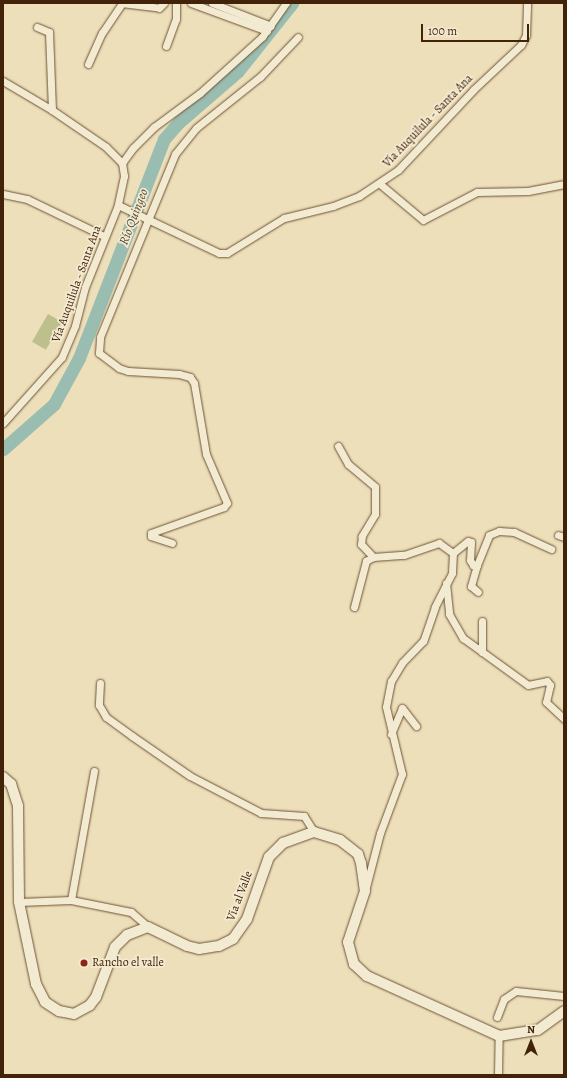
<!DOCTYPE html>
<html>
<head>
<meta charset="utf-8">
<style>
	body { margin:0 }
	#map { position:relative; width:567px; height:1078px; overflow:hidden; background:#eddfba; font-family:Alegreya,serif }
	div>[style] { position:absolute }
	.green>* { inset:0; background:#bdc08c; transform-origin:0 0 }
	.river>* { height:13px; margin:-6.5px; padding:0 6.5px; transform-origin:6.5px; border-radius:6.5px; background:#99bdb0 }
	.roads { filter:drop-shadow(0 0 1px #6d5235) drop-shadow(0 0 1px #6d5235) }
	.minor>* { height:7px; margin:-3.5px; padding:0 3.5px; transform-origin:3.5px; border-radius:3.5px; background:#f3ead2 }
	.secondary>* { height:10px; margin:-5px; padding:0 5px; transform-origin:5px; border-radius:5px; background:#f3ead2 }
	.dots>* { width:11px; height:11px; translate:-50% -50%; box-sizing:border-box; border:2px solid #f3ead2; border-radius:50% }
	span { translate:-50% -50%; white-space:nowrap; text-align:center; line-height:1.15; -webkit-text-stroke:3.5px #f3ead2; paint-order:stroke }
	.street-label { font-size:12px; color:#422309 }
	.poi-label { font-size:12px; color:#422309 }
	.left { translate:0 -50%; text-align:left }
	.water-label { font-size:13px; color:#584a33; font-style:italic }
	.frame { position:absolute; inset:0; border:4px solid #422309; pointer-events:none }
	.north { position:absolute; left:511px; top:1022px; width:40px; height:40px; -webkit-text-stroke:3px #f3ead2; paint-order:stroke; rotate:0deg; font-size:11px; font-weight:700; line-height:16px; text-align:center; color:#422309 }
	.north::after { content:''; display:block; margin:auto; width:14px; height:18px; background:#422309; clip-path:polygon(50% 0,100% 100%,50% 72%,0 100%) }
	.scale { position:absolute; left:421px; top:24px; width:108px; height:18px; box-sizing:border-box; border:2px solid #422309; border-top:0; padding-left:5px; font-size:12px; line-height:14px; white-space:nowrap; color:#422309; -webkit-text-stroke:3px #f3ead2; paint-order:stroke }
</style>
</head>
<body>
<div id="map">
	<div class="green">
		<div style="left:48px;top:314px;width:16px;height:32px;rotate:30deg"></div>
	</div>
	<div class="river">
		<div style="left:3px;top:449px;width:68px;rotate:-41.4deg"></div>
		<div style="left:54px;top:404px;width:52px;rotate:-61.5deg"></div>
		<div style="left:79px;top:358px;width:235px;rotate:-68.8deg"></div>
		<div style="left:164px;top:139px;width:23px;rotate:-49deg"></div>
		<div style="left:179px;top:122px;width:78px;rotate:-40.8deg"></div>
		<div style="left:238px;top:71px;width:87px;rotate:-51.5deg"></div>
	</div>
	<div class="roads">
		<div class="minor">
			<div style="left:121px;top:3px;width:38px;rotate:7deg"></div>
			<div style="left:159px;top:8px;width:7px;rotate:-45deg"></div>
			<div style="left:191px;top:3px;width:81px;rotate:20.2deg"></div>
			<div style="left:212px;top:3px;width:63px;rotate:21.3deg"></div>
			<div style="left:37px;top:27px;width:13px;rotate:23deg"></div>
			<div style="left:49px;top:32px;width:78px;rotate:87.8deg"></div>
			<div style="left:166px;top:46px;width:29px;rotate:-70deg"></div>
			<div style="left:176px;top:19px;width:16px;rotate:-90deg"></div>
			<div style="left:88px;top:64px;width:34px;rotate:-66deg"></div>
			<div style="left:102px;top:33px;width:36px;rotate:-56deg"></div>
			<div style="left:3px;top:81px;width:57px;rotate:30.6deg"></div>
			<div style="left:52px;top:110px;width:65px;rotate:34.4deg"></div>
			<div style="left:106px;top:147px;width:23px;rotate:45deg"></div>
			<div style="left:122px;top:163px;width:13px;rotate:81deg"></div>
			<div style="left:124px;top:176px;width:30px;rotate:102deg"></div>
			<div style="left:118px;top:205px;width:88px;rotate:111.9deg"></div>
			<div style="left:85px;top:287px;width:40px;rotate:104.4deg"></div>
			<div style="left:75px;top:326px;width:34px;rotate:113deg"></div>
			<div style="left:62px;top:357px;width:89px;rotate:131.8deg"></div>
			<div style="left:122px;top:163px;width:19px;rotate:-54deg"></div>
			<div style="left:133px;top:148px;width:30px;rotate:-45deg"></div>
			<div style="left:154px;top:127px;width:57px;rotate:-36.5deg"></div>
			<div style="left:200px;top:93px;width:84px;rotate:-42.1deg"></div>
			<div style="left:262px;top:37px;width:42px;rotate:-54.8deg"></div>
			<div style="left:380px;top:184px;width:56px;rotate:39.9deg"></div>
			<div style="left:423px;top:220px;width:61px;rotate:-27.4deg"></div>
			<div style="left:477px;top:192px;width:51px;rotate:-1.1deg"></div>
			<div style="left:528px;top:191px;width:37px;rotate:-11deg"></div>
			<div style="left:3px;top:194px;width:25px;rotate:12deg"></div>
			<div style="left:27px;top:199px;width:85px;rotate:25.7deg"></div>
			<div style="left:118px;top:205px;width:112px;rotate:25.4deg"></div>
			<div style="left:219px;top:253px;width:8px"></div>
			<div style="left:227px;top:253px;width:67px;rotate:-31.6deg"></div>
			<div style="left:284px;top:218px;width:50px;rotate:-13.8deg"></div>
			<div style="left:333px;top:206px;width:28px;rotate:-21deg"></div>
			<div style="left:359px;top:196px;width:47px;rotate:-33.7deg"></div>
			<div style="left:398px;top:170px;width:110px;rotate:-46.8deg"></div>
			<div style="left:473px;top:90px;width:66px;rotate:-43.2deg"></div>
			<div style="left:521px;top:45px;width:11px;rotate:-63deg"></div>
			<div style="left:526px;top:35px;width:32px;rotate:-88deg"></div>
			<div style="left:338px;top:446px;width:21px;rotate:61deg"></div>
			<div style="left:348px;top:464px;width:35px;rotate:40deg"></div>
			<div style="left:375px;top:487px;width:27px;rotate:90deg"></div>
			<div style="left:375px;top:514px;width:26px;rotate:121deg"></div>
			<div style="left:362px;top:536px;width:8px;rotate:97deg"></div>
			<div style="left:361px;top:544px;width:18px;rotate:47deg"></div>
			<div style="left:558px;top:535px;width:6px;rotate:18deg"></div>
			<div style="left:172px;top:543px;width:22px;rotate:-162deg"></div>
			<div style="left:151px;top:536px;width:3px;rotate:-90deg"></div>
			<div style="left:151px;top:533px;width:77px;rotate:-19.6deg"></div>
			<div style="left:224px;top:507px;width:5px;rotate:-53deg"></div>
			<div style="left:227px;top:503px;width:53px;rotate:-113.2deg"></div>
			<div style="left:206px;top:454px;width:72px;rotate:-99.6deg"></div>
			<div style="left:194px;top:383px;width:7px;rotate:-124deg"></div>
			<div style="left:190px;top:377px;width:11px;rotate:-165deg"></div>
			<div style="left:179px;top:374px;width:51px;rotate:-176.6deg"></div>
			<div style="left:128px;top:371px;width:9px;rotate:-162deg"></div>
			<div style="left:119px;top:368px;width:25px;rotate:-143deg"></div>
			<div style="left:99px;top:353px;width:16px;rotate:-86deg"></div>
			<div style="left:100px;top:337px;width:198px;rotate:-67.7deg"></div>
			<div style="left:175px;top:154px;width:33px;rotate:-51deg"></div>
			<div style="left:196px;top:128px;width:82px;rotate:-38.6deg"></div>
			<div style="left:260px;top:77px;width:55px;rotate:-46.5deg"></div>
			<div style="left:453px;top:553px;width:19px;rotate:-39deg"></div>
			<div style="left:468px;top:541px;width:3px;rotate:18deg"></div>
			<div style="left:471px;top:542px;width:18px;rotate:93deg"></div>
			<div style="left:470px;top:560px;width:6px;rotate:59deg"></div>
			<div style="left:473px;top:565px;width:4px"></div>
			<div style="left:477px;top:565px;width:32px;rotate:-68deg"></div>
			<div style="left:489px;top:535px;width:11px;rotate:-22deg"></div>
			<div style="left:499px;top:531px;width:15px;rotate:4deg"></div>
			<div style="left:514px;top:532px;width:41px;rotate:24.7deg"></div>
			<div style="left:477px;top:565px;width:22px;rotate:106deg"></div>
			<div style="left:471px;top:586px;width:9px;rotate:41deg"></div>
			<div style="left:446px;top:583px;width:31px;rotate:84deg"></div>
			<div style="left:449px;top:614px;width:28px;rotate:60deg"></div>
			<div style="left:463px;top:638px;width:80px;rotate:35.9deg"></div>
			<div style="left:528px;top:685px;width:19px;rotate:-12deg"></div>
			<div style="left:547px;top:681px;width:5px;rotate:53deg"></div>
			<div style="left:550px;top:685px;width:17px;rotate:103deg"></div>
			<div style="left:546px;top:702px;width:25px;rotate:43deg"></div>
			<div style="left:354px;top:607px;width:48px;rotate:-75.4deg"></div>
			<div style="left:366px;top:561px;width:8px;rotate:-30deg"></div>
			<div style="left:373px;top:557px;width:31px;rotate:-4deg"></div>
			<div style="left:404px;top:555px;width:37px;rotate:-19deg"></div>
			<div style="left:439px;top:543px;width:17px;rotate:36deg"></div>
			<div style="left:453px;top:553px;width:20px;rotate:93deg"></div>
			<div style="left:452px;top:573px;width:38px;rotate:117deg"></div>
			<div style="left:435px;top:607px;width:36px;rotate:109deg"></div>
			<div style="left:423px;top:641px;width:30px;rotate:134deg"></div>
			<div style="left:402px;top:663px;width:21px;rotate:121deg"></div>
			<div style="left:391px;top:681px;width:26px;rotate:101deg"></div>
			<div style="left:386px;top:707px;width:69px;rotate:76.6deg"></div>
			<div style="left:402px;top:774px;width:63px;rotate:110.4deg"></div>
			<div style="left:380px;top:833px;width:56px;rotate:104.5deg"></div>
			<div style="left:482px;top:621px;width:31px;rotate:90deg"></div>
			<div style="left:100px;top:683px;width:22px;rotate:93deg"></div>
			<div style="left:99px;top:705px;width:14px;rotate:60deg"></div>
			<div style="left:106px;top:717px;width:32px;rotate:36deg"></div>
			<div style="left:132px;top:736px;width:70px;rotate:34.6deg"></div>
			<div style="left:190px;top:776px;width:80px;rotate:27.5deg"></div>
			<div style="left:261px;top:813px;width:43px;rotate:4deg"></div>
			<div style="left:304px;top:816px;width:19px;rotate:58deg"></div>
			<div style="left:391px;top:734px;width:28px;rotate:-67deg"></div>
			<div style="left:402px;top:708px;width:23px;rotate:52deg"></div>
			<div style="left:94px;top:771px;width:131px;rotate:100.1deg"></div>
			<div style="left:71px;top:900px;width:61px;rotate:11.3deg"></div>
			<div style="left:131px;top:912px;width:23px;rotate:41deg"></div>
			<div style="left:19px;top:902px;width:52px;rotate:-2.2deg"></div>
			<div style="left:497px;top:1017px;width:19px;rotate:-69deg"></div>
			<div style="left:504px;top:999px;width:14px;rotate:-34deg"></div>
			<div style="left:516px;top:991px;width:48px;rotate:5.9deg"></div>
			<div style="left:498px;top:1075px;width:39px;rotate:-89deg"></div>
		</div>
		<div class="secondary">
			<div style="left:3px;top:777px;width:11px;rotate:41deg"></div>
			<div style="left:11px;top:784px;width:23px;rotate:72deg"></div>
			<div style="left:18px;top:806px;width:96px;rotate:89.4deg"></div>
			<div style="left:19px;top:902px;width:84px;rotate:78.3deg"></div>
			<div style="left:36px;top:984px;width:20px;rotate:63deg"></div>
			<div style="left:45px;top:1002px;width:17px;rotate:33deg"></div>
			<div style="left:59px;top:1011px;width:15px;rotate:11deg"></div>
			<div style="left:74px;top:1014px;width:18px;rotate:-29deg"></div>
			<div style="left:90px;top:1005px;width:10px;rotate:-53deg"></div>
			<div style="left:96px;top:997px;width:53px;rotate:-69.2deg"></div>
			<div style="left:115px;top:947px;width:17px;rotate:-45deg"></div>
			<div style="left:127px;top:935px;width:22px;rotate:-21deg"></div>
			<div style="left:148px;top:927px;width:43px;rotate:26deg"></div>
			<div style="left:187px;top:946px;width:12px;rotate:14deg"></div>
			<div style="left:199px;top:949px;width:20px;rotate:-9deg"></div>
			<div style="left:219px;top:946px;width:16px;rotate:-27deg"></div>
			<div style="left:233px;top:939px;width:24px;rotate:-55deg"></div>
			<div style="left:247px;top:919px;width:66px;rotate:-70.5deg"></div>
			<div style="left:269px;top:857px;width:20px;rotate:-45deg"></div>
			<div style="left:283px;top:843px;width:33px;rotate:-20deg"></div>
			<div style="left:314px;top:832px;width:27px;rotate:17deg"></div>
			<div style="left:340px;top:840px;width:23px;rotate:38deg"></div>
			<div style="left:358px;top:854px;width:9px;rotate:72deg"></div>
			<div style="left:361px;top:863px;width:28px;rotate:82deg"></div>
			<div style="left:365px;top:891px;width:54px;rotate:108.4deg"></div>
			<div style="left:348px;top:942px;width:23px;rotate:75deg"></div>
			<div style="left:354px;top:964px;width:18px;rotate:43deg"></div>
			<div style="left:367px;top:976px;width:145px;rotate:24.4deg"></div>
			<div style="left:499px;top:1036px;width:39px;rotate:-9deg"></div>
			<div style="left:538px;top:1030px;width:32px;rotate:-36deg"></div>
		</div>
	</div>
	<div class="dots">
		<div style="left:84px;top:963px;background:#8f2418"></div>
	</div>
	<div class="street-label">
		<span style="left:428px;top:121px;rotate:-46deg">Vía Auquilula - Santa Ana</span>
		<span style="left:77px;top:284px;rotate:-70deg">Vía Auquilula - Santa Ana</span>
		<span style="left:240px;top:896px;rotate:-69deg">Via al Valle</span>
	</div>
	<div class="poi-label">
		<span class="left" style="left:92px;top:963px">Rancho el valle</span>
	</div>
	<div class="water-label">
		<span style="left:134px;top:217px;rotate:-69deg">Río Quingeo</span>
	</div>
	<div class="frame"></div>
	<div class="north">N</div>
	<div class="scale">100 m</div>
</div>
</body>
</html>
